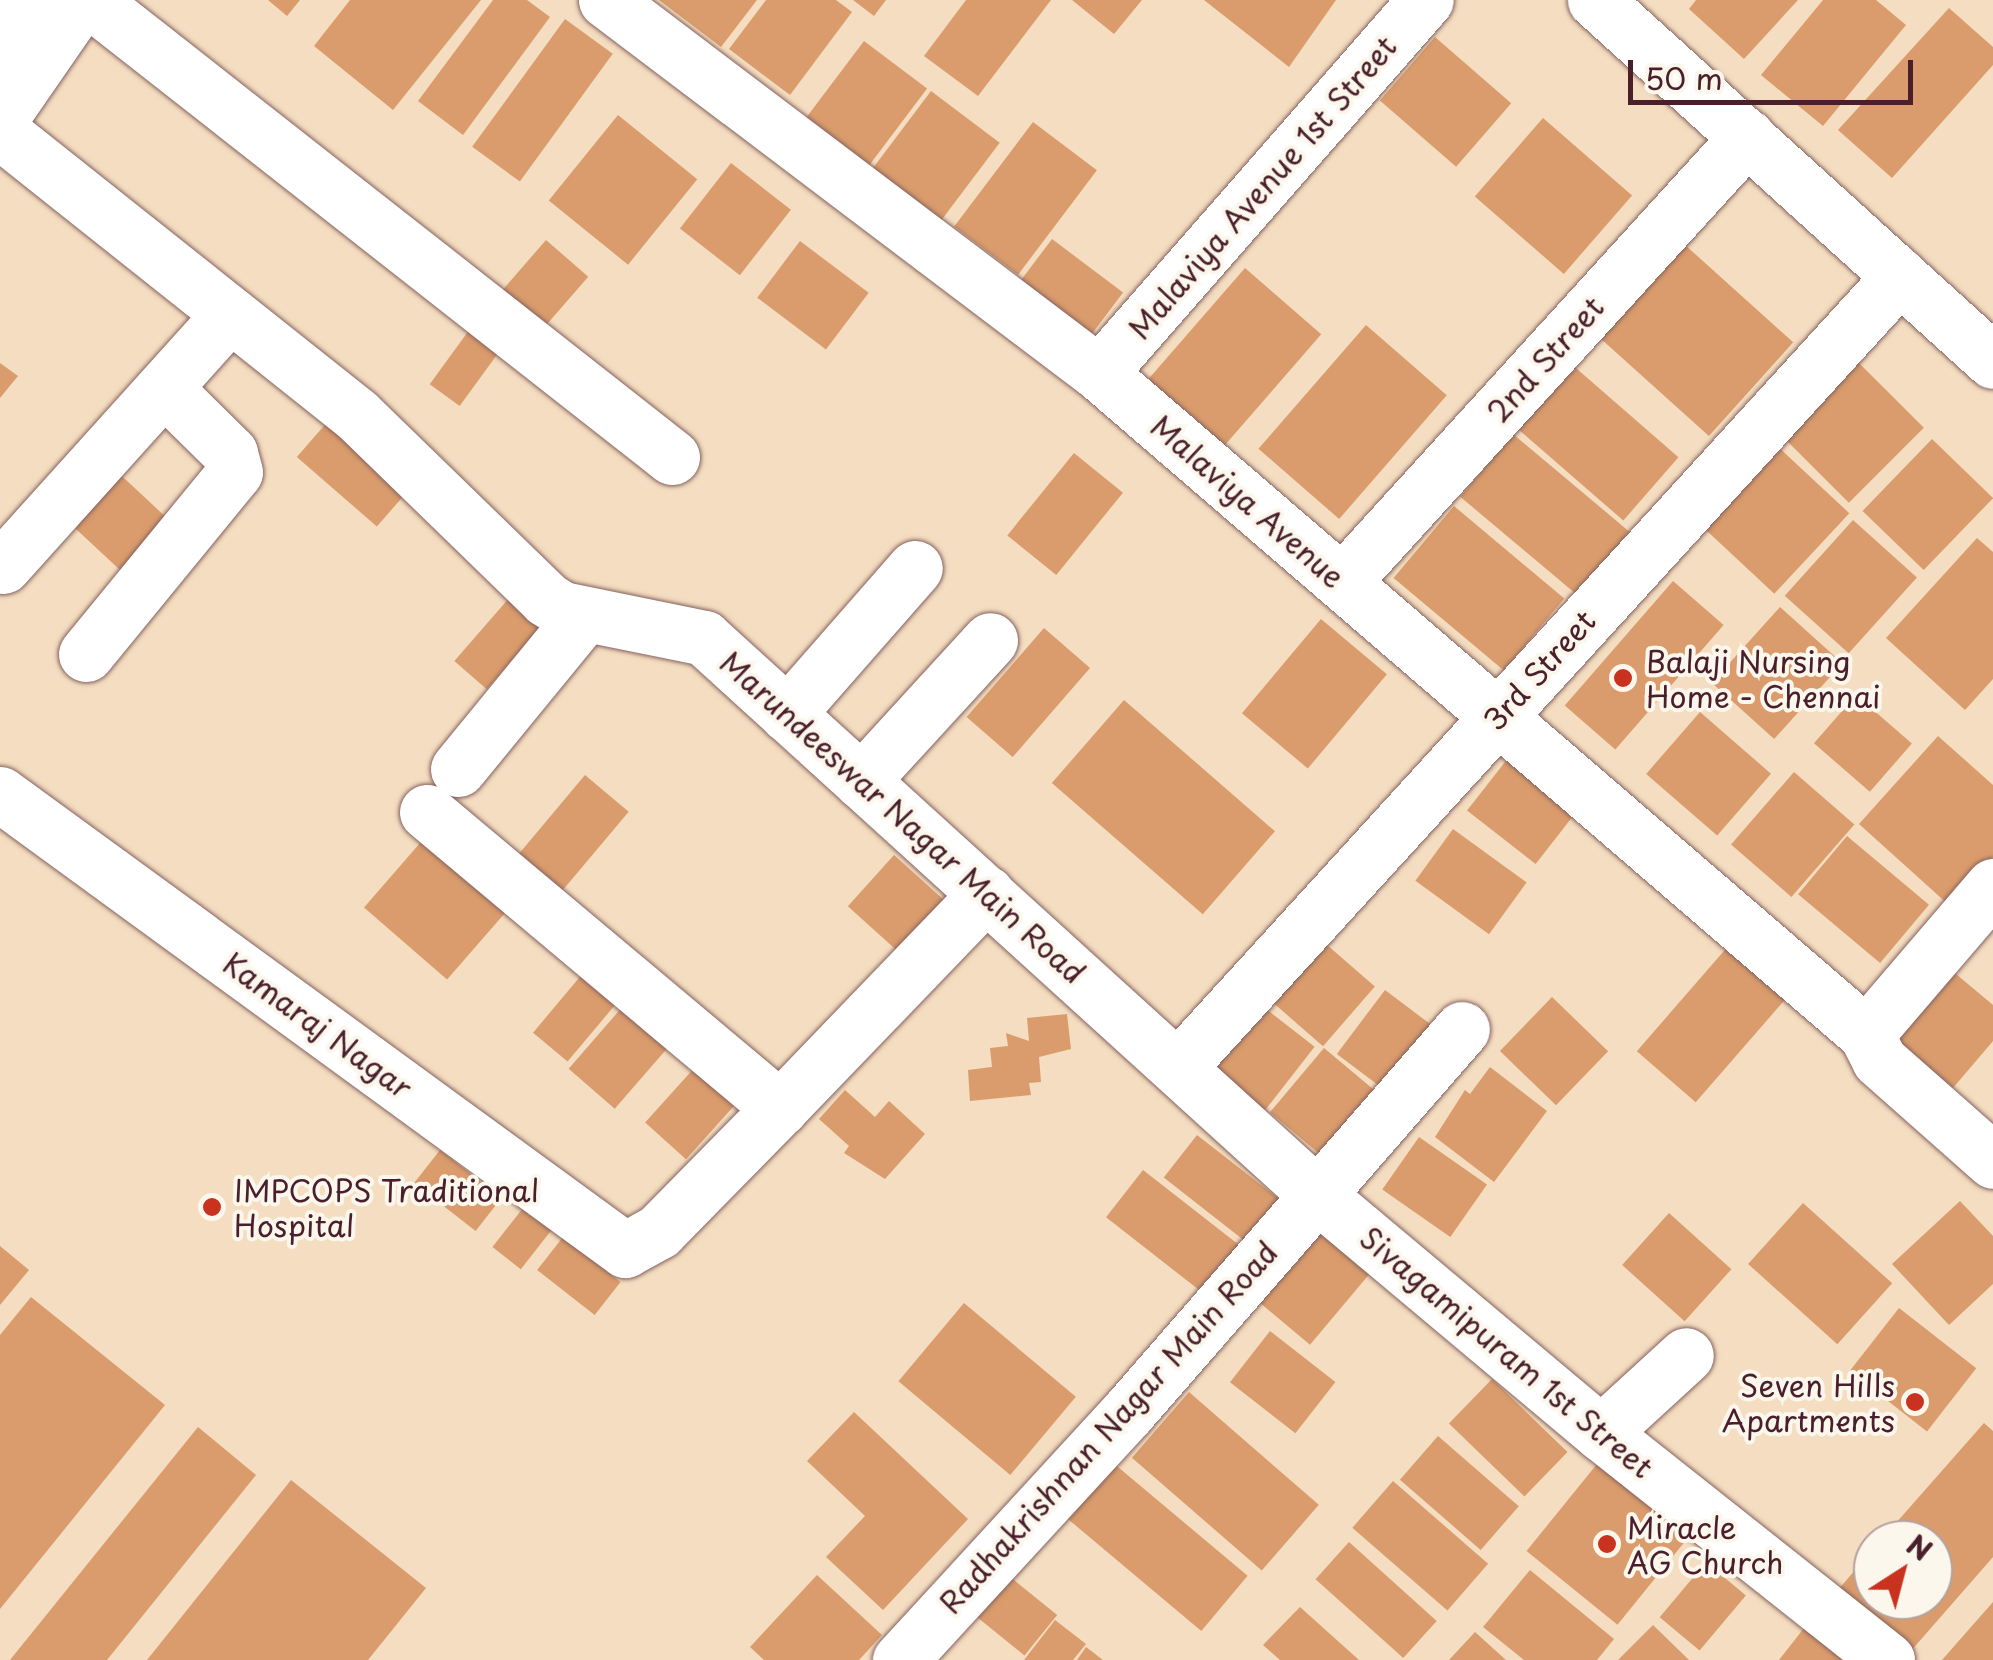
<!DOCTYPE html>
<html>
<head>
<meta charset="utf-8">
<style>
	body { margin:0 }
	#map { position:relative; width:1993px; height:1660px; overflow:hidden; background:#f4ddc0; font-family:"Playpen Sans",sans-serif }
	div>[style] { position:absolute }
	.building>* { inset:0; background:#da9c6c; transform-origin:0 0 }
	.roads { filter:drop-shadow(0 0 2px #86625f) drop-shadow(0 0 2px #86625f) }
	.minor>* { height:55px; margin:-27.5px; padding:0 27.5px; transform-origin:27.5px; border-radius:27.5px; background:#fff }
	.major>* { height:55px; margin:-27.5px; padding:0 27.5px; transform-origin:27.5px; border-radius:27.5px; background:#fff }
	.dots>* { width:28px; height:28px; translate:-50% -50%; box-sizing:border-box; border:5px solid #fbf7ec; border-radius:50% }
	span { translate:-50% -50%; white-space:nowrap; text-align:center; line-height:1.15; -webkit-text-stroke:8px #fbf7ec; paint-order:stroke }
	.street-label { font-size:30px; color:#4a1f2b }
	.poi-label { font-size:30px; color:#4a1f2b }
	.left { translate:0 -50%; text-align:left }
	.right { translate:-100% -50%; text-align:right }
	.north { position:absolute; left:1853px; top:1520px; width:100px; height:100px; box-sizing:border-box; background:#fbf7ec; border:2px solid #b4a19f; border-radius:50%; rotate:36deg; font-size:28px; font-weight:700; line-height:40px; text-align:center; color:#4a1f2b }
	.north::after { content:''; display:block; margin:auto; width:35px; height:45px; background:#c8321e; clip-path:polygon(50% 0,100% 100%,50% 72%,0 100%) }
	.scale { position:absolute; left:1628px; top:60px; width:285px; height:45px; box-sizing:border-box; border:5px solid #4a1f2b; border-top:0; padding-left:12px; font-size:30px; line-height:35px; white-space:nowrap; color:#4a1f2b; -webkit-text-stroke:8px #fbf7ec; paint-order:stroke }
</style>
</head>
<body>
<div id="map">
	<div class="building">
		<div style="clip-path:polygon(268px 0,300px 0,287px 16px)"></div>
		<div style="clip-path:polygon(350px 0,481px 0,393px 110px,314px 46px)"></div>
		<div style="clip-path:polygon(493px 0,527px 0,550px 17px,463px 135px,418px 101px)"></div>
		<div style="clip-path:polygon(659px 0,757px 0,721px 47px)"></div>
		<div style="clip-path:polygon(766px 0,836px 0,852px 12px,790px 95px,729px 49px)"></div>
		<div style="clip-path:polygon(853px 0,886px 0,874px 16px)"></div>
		<div style="clip-path:polygon(966px 0,1051px 0,978px 96px,924px 56px)"></div>
		<div style="clip-path:polygon(1072px 0,1142px 0,1114px 34px)"></div>
		<div style="clip-path:polygon(1204px 0,1336px 0,1289px 67px)"></div>
		<div style="clip-path:polygon(1696px 0,1798px 0,1744px 59px,1689px 9px)"></div>
		<div style="clip-path:polygon(1823px 0,1876px 0,1906px 25px,1823px 126px,1761px 75px)"></div>
		<div style="clip-path:polygon(1949px 8px,1993px 47px,1993px 65px,1892px 178px,1838px 130px)"></div>
		<div style="left:565px;top:19px;width:59px;height:158px;rotate:36deg"></div>
		<div style="left:1435px;top:37px;width:101px;height:84px;rotate:41deg"></div>
		<div style="left:864px;top:41px;width:79px;height:103px;rotate:37deg"></div>
		<div style="left:931px;top:91px;width:86px;height:101px;rotate:37deg"></div>
		<div style="left:618px;top:115px;width:102px;height:110px;rotate:39deg"></div>
		<div style="left:1543px;top:118px;width:118px;height:104px;rotate:41deg"></div>
		<div style="left:1033px;top:122px;width:80px;height:131px;rotate:37deg"></div>
		<div style="left:731px;top:163px;width:76px;height:83px;rotate:38deg"></div>
		<div style="left:1052px;top:239px;width:89px;height:56px;rotate:37deg"></div>
		<div style="left:546px;top:240px;width:56px;height:80px;rotate:41deg"></div>
		<div style="left:800px;top:241px;width:86px;height:71px;rotate:37deg"></div>
		<div style="left:1684px;top:244px;width:147px;height:126px;rotate:42deg"></div>
		<div style="left:1245px;top:268px;width:101px;height:152px;rotate:41deg"></div>
		<div style="left:475px;top:322px;width:37px;height:77px;rotate:36deg"></div>
		<div style="left:1366px;top:325px;width:107px;height:164px;rotate:41deg"></div>
		<div style="left:1851px;top:355px;width:103px;height:106px;rotate:45deg"></div>
		<div style="left:1569px;top:362px;width:145px;height:84px;rotate:41deg"></div>
		<div style="clip-path:polygon(0 363px,18px 376px,0 398px)"></div>
		<div style="left:329px;top:420px;width:106px;height:49px;rotate:41deg"></div>
		<div style="left:1513px;top:434px;width:155px;height:82px;rotate:40deg"></div>
		<div style="left:1932px;top:439px;width:85px;height:100px;rotate:44deg"></div>
		<div style="left:1774px;top:443px;width:103px;height:110px;rotate:43deg"></div>
		<div style="left:1074px;top:453px;width:63px;height:106px;rotate:39deg"></div>
		<div style="left:110px;top:465px;width:86px;height:70px;rotate:43deg"></div>
		<div style="left:1454px;top:506px;width:144px;height:94px;rotate:40deg"></div>
		<div style="left:1853px;top:520px;width:86px;height:102px;rotate:42deg"></div>
		<div style="clip-path:polygon(1977px 538px,1993px 552px,1993px 679px,1965px 710px,1886px 638px)"></div>
		<div style="left:1673px;top:581px;width:67px;height:165px;rotate:41deg"></div>
		<div style="left:516px;top:590px;width:43px;height:94px;rotate:41deg"></div>
		<div style="left:1780px;top:607px;width:84px;height:102px;rotate:42deg"></div>
		<div style="left:1321px;top:619px;width:86px;height:123px;rotate:40deg"></div>
		<div style="left:1044px;top:628px;width:61px;height:118px;rotate:41deg"></div>
		<div style="left:1856px;top:695px;width:74px;height:64px;rotate:41deg"></div>
		<div style="left:1124px;top:700px;width:200px;height:110px;rotate:41deg"></div>
		<div style="left:1700px;top:712px;width:94px;height:82px;rotate:41deg"></div>
		<div style="clip-path:polygon(1938px 736px,1993px 785px,1993px 857px,1950px 906px,1859px 824px)"></div>
		<div style="left:1512px;top:753px;width:87px;height:73px;rotate:38deg"></div>
		<div style="left:1794px;top:772px;width:80px;height:96px;rotate:41deg"></div>
		<div style="left:585px;top:775px;width:57px;height:103px;rotate:40deg"></div>
		<div style="left:1453px;top:829px;width:91px;height:64px;rotate:36deg"></div>
		<div style="left:427px;top:835px;width:110px;height:96px;rotate:41deg"></div>
		<div style="left:1847px;top:836px;width:107px;height:76px;rotate:40deg"></div>
		<div style="left:894px;top:855px;width:72px;height:69px;rotate:42deg"></div>
		<div style="left:1319px;top:938px;width:74px;height:79px;rotate:41deg"></div>
		<div style="left:1730px;top:944px;width:78px;height:142px;rotate:41deg"></div>
		<div style="clip-path:polygon(1944px 964px,1993px 1005px,1993px 1041px,1953px 1088px,1886px 1032px)"></div>
		<div style="left:589px;top:966px;width:45px;height:87px;rotate:40deg"></div>
		<div style="left:1385px;top:990px;width:62px;height:80px;rotate:37deg"></div>
		<div style="left:631px;top:997px;width:61px;height:95px;rotate:41deg"></div>
		<div style="left:1552px;top:997px;width:78px;height:75px;rotate:44deg"></div>
		<div style="left:1261px;top:1005px;width:68px;height:80px;rotate:38deg"></div>
		<div style="clip-path:polygon(1067px 1014px,1071px 1049px,1039px 1057px,1041px 1082px,1029px 1083px,1031px 1095px,970px 1101px,968px 1070px,992px 1067px,990px 1048px,1008px 1046px,1006px 1033px,1029px 1041px,1027px 1018px)"></div>
		<div style="left:1324px;top:1048px;width:69px;height:84px;rotate:40deg"></div>
		<div style="left:696px;top:1066px;width:55px;height:76px;rotate:42deg"></div>
		<div style="clip-path:polygon(1490px 1067px,1547px 1111px,1494px 1182px,1435px 1137px,1465px 1090px,1470px 1094px)"></div>
		<div style="clip-path:polygon(845px 1090px,875px 1117px,889px 1101px,925px 1134px,885px 1179px,844px 1153px,849px 1146px,819px 1119px)"></div>
		<div style="left:1197px;top:1135px;width:111px;height:54px;rotate:38deg"></div>
		<div style="left:1419px;top:1137px;width:83px;height:64px;rotate:35deg"></div>
		<div style="left:440px;top:1150px;width:78px;height:42px;rotate:38deg"></div>
		<div style="left:1143px;top:1170px;width:130px;height:60px;rotate:38deg"></div>
		<div style="left:530px;top:1199px;width:36px;height:61px;rotate:38deg"></div>
		<div style="clip-path:polygon(1960px 1201px,1993px 1236px,1993px 1284px,1949px 1325px,1892px 1264px)"></div>
		<div style="left:1803px;top:1203px;width:120px;height:82px;rotate:42deg"></div>
		<div style="left:1669px;top:1213px;width:84px;height:70px;rotate:42deg"></div>
		<div style="left:1320px;top:1224px;width:70px;height:99px;rotate:40deg"></div>
		<div style="left:563px;top:1237px;width:73px;height:42px;rotate:38deg"></div>
		<div style="clip-path:polygon(0 1246px,29px 1270px,0 1305px)"></div>
		<div style="clip-path:polygon(31px 1297px,165px 1405px,0 1609px,0 1335px)"></div>
		<div style="left:964px;top:1303px;width:146px;height:102px;rotate:40deg"></div>
		<div style="left:1899px;top:1308px;width:98px;height:80px;rotate:38deg"></div>
		<div style="left:1270px;top:1331px;width:83px;height:65px;rotate:38deg"></div>
		<div style="left:1492px;top:1379px;width:105px;height:62px;rotate:44deg"></div>
		<div style="left:1189px;top:1392px;width:172px;height:87px;rotate:41deg"></div>
		<div style="clip-path:polygon(854px 1412px,968px 1519px,883px 1610px,826px 1557px,865px 1516px,807px 1461px)"></div>
		<div style="clip-path:polygon(1984px 1423px,1993px 1431px,1993px 1557px,1910px 1652px,1838px 1590px,1873px 1549px,1873px 1600px,1933px 1600px,1933px 1540px,1881px 1540px)"></div>
		<div style="clip-path:polygon(198px 1427px,256px 1475px,107px 1660px,10px 1660px)"></div>
		<div style="left:1438px;top:1436px;width:107px;height:58px;rotate:41deg"></div>
		<div style="left:1112px;top:1462px;width:177px;height:72px;rotate:40deg"></div>
		<div style="left:1597px;top:1464px;width:117px;height:112px;rotate:39deg"></div>
		<div style="clip-path:polygon(291px 1480px,426px 1588px,368px 1660px,147px 1660px)"></div>
		<div style="left:1393px;top:1481px;width:126px;height:62px;rotate:41deg"></div>
		<div style="left:1349px;top:1542px;width:118px;height:50px;rotate:42deg"></div>
		<div style="left:1706px;top:1562px;width:52px;height:72px;rotate:40deg"></div>
		<div style="clip-path:polygon(1530px 1570px,1614px 1639px,1597px 1660px,1524px 1660px,1483px 1627px)"></div>
		<div style="clip-path:polygon(817px 1575px,882px 1635px,859px 1660px,764px 1660px,750px 1647px)"></div>
		<div style="left:1009px;top:1576px;width:62px;height:52px;rotate:39deg"></div>
		<div style="clip-path:polygon(1993px 1602px,1993px 1660px,1942px 1660px)"></div>
		<div style="clip-path:polygon(1300px 1607px,1359px 1660px,1280px 1660px,1263px 1645px)"></div>
		<div style="clip-path:polygon(1055px 1620px,1086px 1644px,1073px 1660px,1024px 1660px)"></div>
		<div style="clip-path:polygon(1808px 1623px,1855px 1660px,1779px 1660px)"></div>
		<div style="clip-path:polygon(1653px 1625px,1689px 1660px,1618px 1660px)"></div>
		<div style="clip-path:polygon(1475px 1632px,1506px 1660px,1449px 1660px)"></div>
		<div style="clip-path:polygon(1086px 1647px,1103px 1660px,1077px 1660px)"></div>
	</div>
	<div class="roads">
		<div class="minor">
			<div style="left:90px;top:0;width:740px;rotate:38.14deg"></div>
			<div style="left:606px;top:0;width:618px;rotate:37.11deg"></div>
			<div style="left:1099px;top:373px;width:1013px;rotate:40.75deg"></div>
			<div style="left:0;top:131px;width:456px;rotate:38.5deg"></div>
			<div style="left:357px;top:415px;width:264px;rotate:44.2deg"></div>
			<div style="left:546px;top:599px;width:19px;rotate:32deg"></div>
			<div style="left:562px;top:609px;width:145px;rotate:11.5deg"></div>
			<div style="left:704px;top:638px;width:825px;rotate:42.25deg"></div>
			<div style="left:1315px;top:1193px;width:373px;rotate:40deg"></div>
			<div style="left:1601px;top:1433px;width:365px;rotate:38.4deg"></div>
			<div style="left:1099px;top:373px;width:496px;rotate:-48.8deg"></div>
			<div style="left:3px;top:566px;width:339px;rotate:-48deg"></div>
			<div style="left:1342px;top:582px;width:602px;rotate:-47.69deg"></div>
			<div style="left:86px;top:654px;width:235px;rotate:-50.7deg"></div>
			<div style="left:235px;top:472px;width:20px;rotate:-105deg"></div>
			<div style="left:230px;top:453px;width:93px;rotate:-135.4deg"></div>
			<div style="left:787px;top:714px;width:194px;rotate:-48.8deg"></div>
			<div style="left:458px;top:769px;width:200px;rotate:-50.7deg"></div>
			<div style="left:861px;top:781px;width:191px;rotate:-47.5deg"></div>
			<div style="left:0;top:794px;width:774px;rotate:36.11deg"></div>
			<div style="left:625px;top:1250px;width:39px;rotate:-29deg"></div>
			<div style="left:659px;top:1231px;width:173px;rotate:-45.5deg"></div>
			<div style="left:427px;top:812px;width:461px;rotate:40deg"></div>
			<div style="left:780px;top:1108px;width:298px;rotate:-46.1deg"></div>
			<div style="left:1993px;top:886px;width:195px;rotate:130.6deg"></div>
			<div style="left:1866px;top:1034px;width:29px;rotate:63deg"></div>
			<div style="left:1879px;top:1060px;width:152px;rotate:41.5deg"></div>
			<div style="left:1180px;top:1065px;width:1068px;rotate:-47.62deg"></div>
			<div style="left:1601px;top:1433px;width:115px;rotate:-42.5deg"></div>
			<div style="left:900px;top:1660px;width:337px;rotate:-47.4deg"></div>
			<div style="left:1128px;top:1412px;width:508px;rotate:-48.91deg"></div>
		</div>
		<div class="major">
			<div style="left:1595px;top:0;width:537px;rotate:42.21deg"></div>
			<div style="left:0;top:46px;width:56px;rotate:-55.2deg"></div>
			<div style="left:0;top:119px;width:145px;rotate:-55.4deg"></div>
		</div>
	</div>
	<div class="dots">
		<div style="left:1623px;top:678px;background:#c8321e"></div>
		<div style="left:212px;top:1207px;background:#c8321e"></div>
		<div style="left:1915px;top:1402px;background:#c8321e"></div>
		<div style="left:1607px;top:1544px;background:#c8321e"></div>
	</div>
	<div class="street-label">
		<span style="left:1262px;top:187px;rotate:-49deg">Malaviya Avenue 1st Street</span>
		<span style="left:1545px;top:359px;rotate:-48deg">2nd Street</span>
		<span style="left:1248px;top:501px;rotate:41deg">Malaviya Avenue</span>
		<span style="left:1539px;top:670px;rotate:-48deg">3rd Street</span>
		<span style="left:903px;top:817px;rotate:42deg">Marundeeswar Nagar Main Road</span>
		<span style="left:318px;top:1025px;rotate:36deg">Kamaraj Nagar</span>
		<span style="left:1507px;top:1352px;rotate:40deg">Sivagamipuram 1st Street</span>
		<span style="left:1108px;top:1427px;rotate:-48deg">Radhakrishnan Nagar Main Road</span>
	</div>
	<div class="poi-label">
		<span class="left" style="left:1646px;top:678px">Balaji Nursing<br>Home - Chennai</span>
		<span class="left" style="left:234px;top:1207px">IMPCOPS Traditional<br>Hospital</span>
		<span class="right" style="left:1895px;top:1402px">Seven Hills<br>Apartments</span>
		<span class="left" style="left:1627px;top:1544px">Miracle<br>AG Church</span>
	</div>
	<div class="north">N</div>
	<div class="scale">50 m</div>
</div>
</body>
</html>
